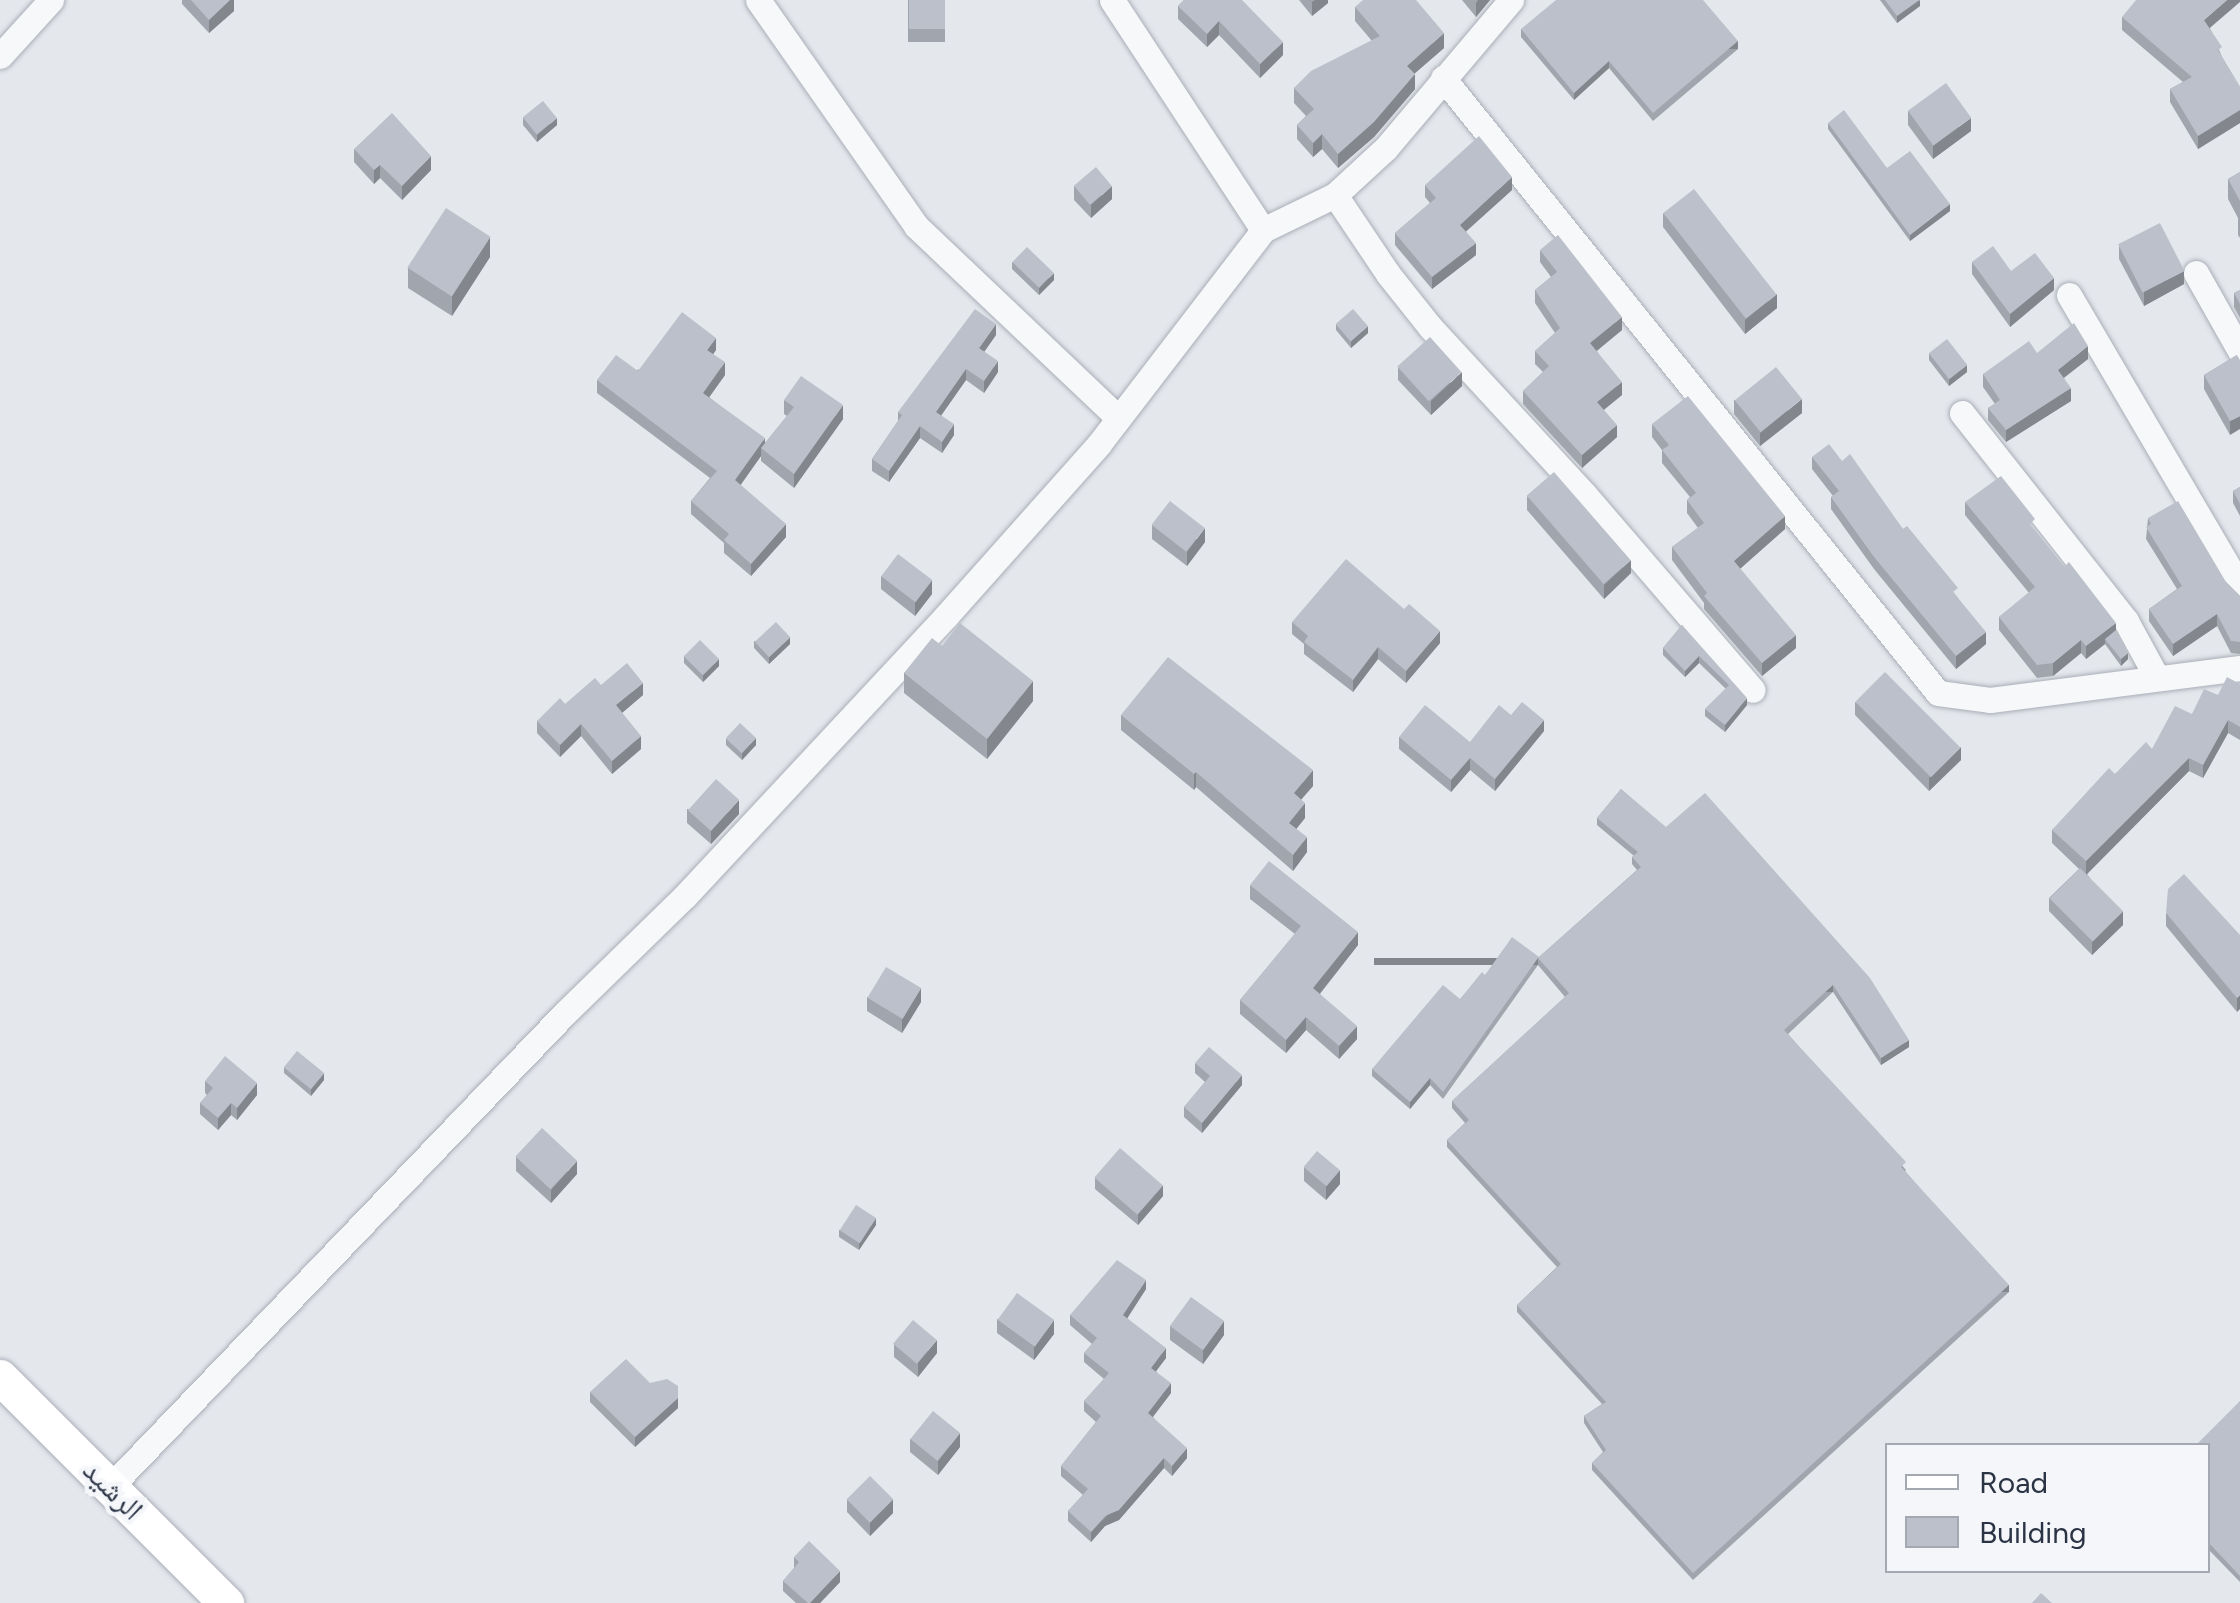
<!DOCTYPE html>
<html>
<head>
<meta charset="utf-8">
<style>
	body { margin:0 }
	#map { position:relative; width:2240px; height:1603px; overflow:hidden; background:#e4e7ec; font-family:Figtree,"Noto Naskh Arabic",sans-serif }
	div>[style] { position:absolute }
	.roads { filter:drop-shadow(0 0 2px #a9aeb7) drop-shadow(0 0 2px #a9aeb7) }
	.minor>* { height:25px; margin:-12.5px; padding:0 12.5px; transform-origin:12.5px; border-radius:12.5px; background:#f7f8fa }
	.secondary>* { height:35px; margin:-17.5px; padding:0 17.5px; transform-origin:17.5px; border-radius:17.5px; background:#fff }
	.wall>* { inset:0; background:#a1a5ae; transform-origin:0 0 }
	.shaded-wall>* { inset:0; background:#83868d; transform-origin:0 0 }
	.building>* { inset:0; background:#bbc0ca; transform-origin:0 0 }
	span { translate:-50% -50%; white-space:nowrap; text-align:center; line-height:1.15; -webkit-text-stroke:9px #f4f6f9; paint-order:stroke }
	.street-label { font-size:30px; color:#2b3445 }
	.legend { position:absolute; left:1885px; top:1443px; width:325px; height:130px; box-sizing:border-box; background:#f4f6f9; border:2px solid #a4a8b1; margin:0; padding:12px 18px; list-style:none; font-size:30px; color:#2b3445 }
	.legend li { display:flex; align-items:center; gap:20px; height:50px }
	.legend b { width:50px; border:2px solid #a4a8b1 }
</style>
</head>
<body>
<div id="map">
	<div class="roads">
		<div class="minor">
			<div style="left:758px;top:0;width:276px;rotate:55deg"></div>
			<div style="left:916px;top:226px;width:277px;rotate:43.5deg"></div>
			<div style="left:0;top:56px;width:76px;rotate:-47.7deg"></div>
			<div style="left:1443px;top:78px;width:789px;rotate:51.17deg"></div>
			<div style="left:1938px;top:693px;width:52px;rotate:7.7deg"></div>
			<div style="left:1990px;top:700px;width:252px;rotate:-7.3deg"></div>
			<div style="left:1335px;top:195px;width:95px;rotate:56.1deg"></div>
			<div style="left:1388px;top:274px;width:69px;rotate:51.5deg"></div>
			<div style="left:1431px;top:328px;width:227px;rotate:47.3deg"></div>
			<div style="left:1585px;top:495px;width:257px;rotate:49.3deg"></div>
			<div style="left:1263px;top:230px;width:80px;rotate:-25.9deg"></div>
			<div style="left:1335px;top:195px;width:69px;rotate:-42.7deg"></div>
			<div style="left:1386px;top:148px;width:194px;rotate:-49.8deg"></div>
			<div style="left:2196px;top:273px;width:90px;rotate:60.6deg"></div>
			<div style="left:2069px;top:295px;width:338px;rotate:59.6deg"></div>
			<div style="left:1962px;top:413px;width:265px;rotate:51.7deg"></div>
			<div style="left:2126px;top:621px;width:63px;rotate:61.4deg"></div>
			<div style="left:110px;top:1487px;width:658px;rotate:-46.17deg"></div>
			<div style="left:566px;top:1012px;width:166px;rotate:-44.3deg"></div>
			<div style="left:685px;top:896px;width:383px;rotate:-47deg"></div>
			<div style="left:946px;top:616px;width:230px;rotate:-48.3deg"></div>
			<div style="left:1099px;top:444px;width:270px;rotate:-52.5deg"></div>
			<div style="left:1263px;top:230px;width:275px;rotate:-123.3deg"></div>
		</div>
		<div class="secondary">
			<div style="left:0;top:1377px;width:320px;rotate:45deg"></div>
		</div>
	</div>
	<div class="wall">
		<div style="clip-path:polygon(182px 0,234px 0,234px 11px,209px 33px,182px 4px)"></div>
		<div style="left:908px;top:0;width:37px;height:42px"></div>
		<div style="clip-path:polygon(1184px 0,1283px 55px,1260px 78px,1219px 35px,1207px 47px,1178px 19px,1178px 6px)"></div>
		<div style="clip-path:polygon(1299px 0,1328px 0,1328px 3px,1312px 16px)"></div>
		<div style="clip-path:polygon(1462px 0,1490px 0,1476px 17px)"></div>
		<div style="clip-path:polygon(1880px 0,1919px 0,1920px 6px,1897px 23px)"></div>
		<div style="clip-path:polygon(1355px 7px,1444px 48px,1414px 74px,1415px 89px,1374px 137px,1338px 168px,1322px 149px,1313px 157px,1297px 139px,1297px 125px,1306px 116px,1294px 103px,1294px 88px,1372px 41px,1355px 21px)"></div>
		<div style="clip-path:polygon(2122px 17px,2210px 28px,2222px 57px,2240px 87px,2240px 123px,2198px 149px,2170px 102px,2170px 89px,2183px 82px,2122px 30px)"></div>
		<div style="clip-path:polygon(1521px 29px,1738px 49px,1653px 121px,1609px 68px,1574px 100px,1521px 37px)"></div>
		<div style="clip-path:polygon(1908px 111px,1971px 131px,1933px 159px,1908px 125px)"></div>
		<div style="clip-path:polygon(523px 118px,557px 125px,537px 142px,523px 125px)"></div>
		<div style="clip-path:polygon(1828px 123px,1887px 168px,1950px 211px,1910px 241px,1828px 129px)"></div>
		<div style="clip-path:polygon(354px 149px,431px 170px,402px 200px,380px 178px,374px 184px,354px 162px)"></div>
		<div style="clip-path:polygon(2240px 172px,2240px 238px,2238px 235px,2238px 218px,2228px 199px,2228px 179px)"></div>
		<div style="clip-path:polygon(1425px 185px,1512px 190px,1466px 231px,1476px 255px,1432px 289px,1395px 245px,1395px 233px,1430px 203px,1425px 197px)"></div>
		<div style="clip-path:polygon(1074px 186px,1112px 199px,1091px 218px,1074px 200px)"></div>
		<div style="clip-path:polygon(1663px 213px,1777px 308px,1745px 334px,1663px 227px)"></div>
		<div style="clip-path:polygon(2119px 245px,2184px 284px,2144px 306px,2119px 259px)"></div>
		<div style="clip-path:polygon(1540px 250px,1622px 330px,1597px 351px,1622px 395px,1604px 410px,1617px 437px,1582px 468px,1523px 404px,1523px 391px,1543px 372px,1535px 364px,1535px 351px,1555px 333px,1535px 303px,1535px 290px,1551px 277px,1540px 262px)"></div>
		<div style="clip-path:polygon(490px 257px,452px 316px,408px 288px,408px 268px)"></div>
		<div style="clip-path:polygon(1012px 262px,1054px 280px,1039px 295px,1012px 269px)"></div>
		<div style="clip-path:polygon(1972px 262px,2011px 271px,2054px 290px,2010px 327px,1972px 274px)"></div>
		<div style="clip-path:polygon(2240px 290px,2240px 318px,2234px 307px,2234px 293px)"></div>
		<div style="clip-path:polygon(1336px 324px,1368px 333px,1351px 348px,1336px 330px)"></div>
		<div style="clip-path:polygon(996px 335px,984px 352px,998px 372px,984px 393px,966px 380px,941px 415px,954px 435px,942px 453px,920px 438px,889px 482px,872px 471px,872px 459px,898px 421px,898px 412px)"></div>
		<div style="clip-path:polygon(716px 350px,713px 354px,725px 375px,709px 397px,765px 443px,787px 416px,784px 414px,784px 400px,843px 419px,794px 488px,761px 461px,761px 456px,740px 485px,786px 537px,751px 576px,724px 553px,724px 543px,691px 514px,691px 501px,710px 478px,597px 393px,597px 380px)"></div>
		<div style="clip-path:polygon(1929px 353px,1967px 372px,1949px 386px,1929px 360px)"></div>
		<div style="clip-path:polygon(2037px 353px,2088px 359px,2064px 378px,2071px 401px,2006px 442px,1988px 420px,1988px 408px,1995px 404px,1983px 387px,1983px 374px)"></div>
		<div style="clip-path:polygon(2237px 355px,2230px 435px,2204px 389px,2204px 375px)"></div>
		<div style="clip-path:polygon(1398px 367px,1462px 386px,1431px 415px,1398px 380px)"></div>
		<div style="clip-path:polygon(1734px 400px,1802px 413px,1760px 446px,1734px 414px)"></div>
		<div style="clip-path:polygon(1652px 424px,1785px 529px,1740px 569px,1796px 648px,1762px 676px,1704px 609px,1704px 603px,1672px 560px,1672px 547px,1698px 528px,1687px 513px,1687px 500px,1690px 497px,1662px 463px,1662px 450px,1652px 437px)"></div>
		<div style="clip-path:polygon(1812px 457px,1842px 461px,1903px 529px,1958px 598px,1986px 644px,1956px 669px,1874px 569px,1831px 509px,1831px 497px,1833px 496px,1812px 469px)"></div>
		<div style="clip-path:polygon(2240px 487px,2240px 516px,2233px 503px,2233px 491px)"></div>
		<div style="clip-path:polygon(1527px 496px,1631px 573px,1604px 599px,1527px 510px)"></div>
		<div style="clip-path:polygon(1965px 502px,2035px 531px,2116px 631px,2128px 659px,2121px 666px,2105px 644px,2086px 659px,2081px 653px,2053px 676px,2037px 678px,1999px 630px,1999px 617px,2029px 593px,1965px 515px)"></div>
		<div style="clip-path:polygon(2148px 518px,2226px 582px,2240px 596px,2240px 654px,2231px 653px,2217px 626px,2173px 656px,2149px 621px,2149px 609px,2177px 589px,2146px 539px)"></div>
		<div style="clip-path:polygon(1152px 525px,1205px 542px,1187px 566px,1152px 539px)"></div>
		<div style="clip-path:polygon(881px 576px,932px 594px,915px 616px,881px 589px)"></div>
		<div style="clip-path:polygon(1292px 622px,1440px 643px,1406px 683px,1378px 659px,1353px 692px,1304px 654px,1304px 644px,1292px 634px)"></div>
		<div style="clip-path:polygon(1682px 625px,1747px 705px,1725px 732px,1705px 716px,1705px 709px,1726px 689px,1699px 663px,1685px 677px,1663px 655px,1663px 648px)"></div>
		<div style="clip-path:polygon(754px 641px,790px 644px,769px 664px,754px 648px)"></div>
		<div style="clip-path:polygon(942px 646px,1033px 701px,987px 759px,904px 693px,904px 673px)"></div>
		<div style="clip-path:polygon(684px 656px,719px 666px,703px 682px,684px 663px)"></div>
		<div style="clip-path:polygon(2240px 684px,2240px 740px,2228px 733px,2203px 778px,2189px 771px,2087px 874px,2123px 925px,2092px 955px,2049px 911px,2049px 898px,2079px 869px,2052px 843px,2052px 830px,2115px 774px,2152px 749px,2192px 714px,2218px 695px)"></div>
		<div style="clip-path:polygon(601px 685px,643px 695px,622px 713px,641px 749px,612px 774px,581px 736px,560px 757px,537px 733px,537px 721px)"></div>
		<div style="clip-path:polygon(1855px 702px,1961px 760px,1929px 791px,1855px 715px)"></div>
		<div style="clip-path:polygon(1121px 715px,1313px 786px,1301px 799px,1305px 818px,1296px 829px,1307px 852px,1293px 871px,1196px 787px,1194px 790px,1121px 730px)"></div>
		<div style="clip-path:polygon(1511px 715px,1544px 731px,1495px 791px,1470px 770px,1451px 792px,1399px 749px,1399px 737px,1470px 742px)"></div>
		<div style="clip-path:polygon(726px 738px,756px 745px,742px 760px,726px 745px)"></div>
		<div style="clip-path:polygon(1621px 789px,1909px 1047px,1881px 1065px,1833px 992px,1788px 1034px,1906px 1170px,1905px 1171px,2009px 1292px,1693px 1580px,1592px 1470px,1592px 1463px,1603px 1452px,1584px 1423px,1584px 1416px,1602px 1404px,1517px 1312px,1517px 1305px,1557px 1267px,1447px 1147px,1447px 1140px,1465px 1123px,1452px 1108px,1452px 1101px,1565px 997px,1538px 965px,1443px 1099px,1430px 1085px,1410px 1109px,1372px 1076px,1372px 1069px,1460px 999px,1485px 975px,1539px 957px,1637px 870px,1632px 864px,1632px 857px,1634px 856px,1597px 825px,1597px 818px)"></div>
		<div style="clip-path:polygon(687px 809px,739px 814px,711px 844px,687px 823px)"></div>
		<div style="clip-path:polygon(1250px 885px,1358px 945px,1320px 994px,1357px 1039px,1339px 1059px,1306px 1030px,1286px 1053px,1240px 1014px,1240px 1000px,1295px 934px,1250px 899px)"></div>
		<div style="clip-path:polygon(2166px 913px,2240px 935px,2237px 1012px,2166px 926px)"></div>
		<div style="clip-path:polygon(867px 997px,921px 1002px,902px 1033px,867px 1011px)"></div>
		<div style="clip-path:polygon(1195px 1063px,1242px 1085px,1202px 1133px,1184px 1117px,1184px 1107px,1205px 1082px,1195px 1073px)"></div>
		<div style="clip-path:polygon(284px 1067px,324px 1080px,311px 1096px,284px 1073px)"></div>
		<div style="clip-path:polygon(205px 1081px,257px 1095px,237px 1120px,231px 1115px,218px 1130px,200px 1114px,200px 1103px,207px 1095px,205px 1093px)"></div>
		<div style="clip-path:polygon(516px 1157px,577px 1174px,551px 1203px,516px 1171px)"></div>
		<div style="clip-path:polygon(1304px 1167px,1340px 1184px,1326px 1200px,1304px 1181px)"></div>
		<div style="clip-path:polygon(1095px 1178px,1163px 1196px,1138px 1225px,1095px 1189px)"></div>
		<div style="clip-path:polygon(876px 1225px,859px 1250px,839px 1237px,839px 1230px)"></div>
		<div style="clip-path:polygon(1146px 1289px,1127px 1318px,1166px 1358px,1156px 1371px,1171px 1393px,1153px 1417px,1187px 1458px,1172px 1476px,1164px 1468px,1119px 1520px,1105px 1526px,1091px 1542px,1068px 1521px,1068px 1511px,1083px 1495px,1061px 1476px,1061px 1466px,1096px 1422px,1084px 1411px,1084px 1401px,1104px 1379px,1084px 1362px,1084px 1353px,1092px 1344px,1070px 1325px,1070px 1315px)"></div>
		<div style="clip-path:polygon(997px 1319px,1054px 1334px,1034px 1360px,997px 1333px)"></div>
		<div style="clip-path:polygon(1170px 1326px,1224px 1335px,1203px 1364px,1170px 1340px)"></div>
		<div style="clip-path:polygon(894px 1344px,937px 1353px,918px 1377px,894px 1357px)"></div>
		<div style="clip-path:polygon(650px 1383px,678px 1386px,678px 1408px,635px 1447px,590px 1402px,590px 1392px)"></div>
		<div style="clip-path:polygon(2240px 1401px,2240px 1582px,2208px 1549px,2208px 1446px)"></div>
		<div style="clip-path:polygon(910px 1439px,960px 1447px,938px 1475px,910px 1452px)"></div>
		<div style="clip-path:polygon(847px 1499px,893px 1513px,870px 1536px,847px 1512px)"></div>
		<div style="clip-path:polygon(794px 1557px,840px 1582px,820px 1603px,796px 1603px,783px 1591px,783px 1581px,794px 1568px)"></div>
	</div>
	<div class="shaded-wall">
		<div style="clip-path:polygon(230px 0,234px 0,234px 11px,209px 33px,209px 20px)"></div>
		<div style="clip-path:polygon(1315px 0,1328px 0,1328px 3px,1312px 16px,1312px 2px)"></div>
		<div style="clip-path:polygon(1478px 0,1490px 0,1476px 17px,1476px 3px)"></div>
		<div style="clip-path:polygon(1920px 0,1920px 6px,1897px 23px,1897px 16px)"></div>
		<div style="clip-path:polygon(2227px 0,2240px 0,2240px 2px,2204px 33px,2204px 20px)"></div>
		<div style="clip-path:polygon(1219px 21px,1219px 35px,1207px 47px,1207px 34px)"></div>
		<div style="clip-path:polygon(1444px 33px,1444px 48px,1407px 80px,1407px 66px)"></div>
		<div style="left:1738px;top:41px;width:8px;height:111px;rotate:90deg"></div>
		<div style="clip-path:polygon(1283px 42px,1283px 55px,1260px 78px,1260px 64px)"></div>
		<div style="clip-path:polygon(1609px 61px,1609px 68px,1574px 100px,1574px 93px)"></div>
		<div style="clip-path:polygon(1415px 74px,1415px 89px,1374px 137px,1338px 168px,1338px 154px)"></div>
		<div style="clip-path:polygon(2240px 110px,2240px 123px,2198px 149px,2198px 136px)"></div>
		<div style="clip-path:polygon(557px 118px,557px 125px,537px 142px,537px 135px)"></div>
		<div style="clip-path:polygon(1971px 118px,1971px 131px,1933px 159px,1933px 146px)"></div>
		<div style="clip-path:polygon(1322px 134px,1322px 149px,1313px 157px,1313px 143px)"></div>
		<div style="clip-path:polygon(431px 156px,431px 170px,402px 200px,402px 186px)"></div>
		<div style="clip-path:polygon(380px 165px,380px 178px,374px 184px,374px 170px)"></div>
		<div style="clip-path:polygon(1512px 177px,1512px 190px,1460px 237px,1460px 225px)"></div>
		<div style="clip-path:polygon(1112px 186px,1112px 199px,1091px 218px,1091px 205px)"></div>
		<div style="clip-path:polygon(1950px 204px,1950px 211px,1910px 241px,1910px 235px)"></div>
		<div style="clip-path:polygon(490px 237px,490px 257px,452px 316px,452px 296px)"></div>
		<div style="clip-path:polygon(1476px 243px,1476px 255px,1432px 289px,1432px 277px)"></div>
		<div style="clip-path:polygon(2184px 271px,2184px 284px,2144px 306px,2144px 292px)"></div>
		<div style="clip-path:polygon(1054px 273px,1054px 280px,1039px 295px,1039px 288px)"></div>
		<div style="clip-path:polygon(2054px 278px,2054px 290px,2010px 327px,2010px 314px)"></div>
		<div style="clip-path:polygon(1777px 294px,1777px 308px,1745px 334px,1745px 320px)"></div>
		<div style="clip-path:polygon(1622px 317px,1622px 330px,1590px 356px,1590px 343px)"></div>
		<div style="clip-path:polygon(996px 324px,996px 335px,979px 359px,979px 348px)"></div>
		<div style="clip-path:polygon(1368px 326px,1368px 333px,1351px 348px,1351px 341px)"></div>
		<div style="clip-path:polygon(716px 338px,716px 350px,707px 363px,707px 350px)"></div>
		<div style="clip-path:polygon(2088px 346px,2088px 359px,2058px 382px,2058px 370px)"></div>
		<div style="clip-path:polygon(998px 361px,998px 372px,984px 393px,984px 381px)"></div>
		<div style="clip-path:polygon(725px 362px,725px 375px,703px 406px,703px 393px)"></div>
		<div style="clip-path:polygon(1967px 365px,1967px 372px,1949px 386px,1949px 379px)"></div>
		<div style="clip-path:polygon(966px 369px,966px 380px,936px 423px,936px 412px)"></div>
		<div style="clip-path:polygon(1462px 372px,1462px 386px,1431px 415px,1431px 401px)"></div>
		<div style="clip-path:polygon(1622px 382px,1622px 395px,1597px 415px,1597px 402px)"></div>
		<div style="clip-path:polygon(2071px 388px,2071px 401px,2006px 442px,2006px 430px)"></div>
		<div style="clip-path:polygon(1802px 399px,1802px 413px,1760px 446px,1760px 433px)"></div>
		<div style="clip-path:polygon(843px 405px,843px 419px,794px 488px,794px 474px)"></div>
		<div style="clip-path:polygon(2240px 416px,2240px 429px,2230px 435px,2230px 421px)"></div>
		<div style="clip-path:polygon(954px 424px,954px 435px,942px 453px,942px 442px)"></div>
		<div style="clip-path:polygon(1617px 425px,1617px 437px,1582px 468px,1582px 455px)"></div>
		<div style="clip-path:polygon(920px 426px,920px 438px,889px 482px,889px 471px)"></div>
		<div style="clip-path:polygon(765px 438px,765px 450px,761px 448px,761px 456px,735px 493px,735px 480px)"></div>
		<div style="clip-path:polygon(1785px 516px,1785px 529px,1734px 574px,1734px 561px)"></div>
		<div style="clip-path:polygon(786px 524px,786px 537px,751px 576px,751px 564px)"></div>
		<div style="clip-path:polygon(1205px 528px,1205px 542px,1187px 566px,1187px 552px)"></div>
		<div style="clip-path:polygon(1631px 560px,1631px 573px,1604px 599px,1604px 585px)"></div>
		<div style="clip-path:polygon(932px 580px,932px 594px,915px 616px,915px 602px)"></div>
		<div style="clip-path:polygon(2217px 614px,2217px 626px,2173px 656px,2173px 644px)"></div>
		<div style="clip-path:polygon(2116px 623px,2116px 636px,2105px 639px,2105px 644px,2086px 659px,2086px 646px)"></div>
		<div style="clip-path:polygon(1440px 631px,1440px 643px,1406px 683px,1406px 671px)"></div>
		<div style="clip-path:polygon(1986px 632px,1986px 644px,1956px 669px,1956px 656px)"></div>
		<div style="clip-path:polygon(1796px 635px,1796px 648px,1762px 676px,1762px 663px)"></div>
		<div style="clip-path:polygon(790px 637px,790px 644px,769px 664px,769px 657px)"></div>
		<div style="clip-path:polygon(2081px 640px,2081px 653px,2053px 676px,2053px 663px)"></div>
		<div style="clip-path:polygon(1378px 647px,1378px 659px,1353px 692px,1353px 680px)"></div>
		<div style="clip-path:polygon(2128px 653px,2128px 659px,2121px 666px,2121px 659px)"></div>
		<div style="clip-path:polygon(1699px 656px,1699px 663px,1685px 677px,1685px 671px)"></div>
		<div style="clip-path:polygon(719px 659px,719px 666px,703px 682px,703px 675px)"></div>
		<div style="clip-path:polygon(1033px 681px,1033px 701px,987px 759px,987px 739px)"></div>
		<div style="clip-path:polygon(643px 683px,643px 695px,616px 718px,616px 705px)"></div>
		<div style="clip-path:polygon(1747px 698px,1747px 705px,1725px 732px,1725px 725px)"></div>
		<div style="clip-path:polygon(1544px 720px,1544px 731px,1495px 791px,1495px 779px)"></div>
		<div style="clip-path:polygon(2228px 720px,2228px 733px,2203px 778px,2203px 765px)"></div>
		<div style="clip-path:polygon(581px 724px,581px 736px,560px 757px,560px 745px)"></div>
		<div style="clip-path:polygon(641px 736px,641px 749px,612px 774px,612px 761px)"></div>
		<div style="clip-path:polygon(756px 738px,756px 745px,742px 760px,742px 753px)"></div>
		<div style="clip-path:polygon(1961px 747px,1961px 760px,1929px 791px,1929px 778px)"></div>
		<div style="clip-path:polygon(1470px 758px,1470px 770px,1451px 792px,1451px 780px)"></div>
		<div style="clip-path:polygon(2189px 758px,2189px 771px,2086px 875px,2086px 861px)"></div>
		<div style="clip-path:polygon(1313px 770px,1313px 786px,1294px 808px,1294px 793px)"></div>
		<div style="clip-path:polygon(1196px 772px,1196px 787px,1194px 790px,1194px 774px)"></div>
		<div style="clip-path:polygon(739px 800px,739px 814px,711px 844px,711px 831px)"></div>
		<div style="clip-path:polygon(1305px 803px,1305px 818px,1289px 838px,1289px 823px)"></div>
		<div style="clip-path:polygon(1307px 837px,1307px 852px,1293px 871px,1293px 855px)"></div>
		<div style="clip-path:polygon(2123px 911px,2123px 925px,2092px 955px,2092px 942px)"></div>
		<div style="clip-path:polygon(1358px 932px,1358px 945px,1313px 1002px,1313px 988px)"></div>
		<div style="left:1538px;top:958px;width:7px;height:164px;rotate:90deg"></div>
		<div style="left:1833px;top:985px;width:7px;height:67px;rotate:90deg"></div>
		<div style="clip-path:polygon(921px 988px,921px 1002px,902px 1033px,902px 1019px)"></div>
		<div style="clip-path:polygon(2240px 995px,2240px 1009px,2237px 1012px,2237px 998px)"></div>
		<div style="clip-path:polygon(1306px 1017px,1306px 1030px,1286px 1053px,1286px 1040px)"></div>
		<div style="clip-path:polygon(1357px 1026px,1357px 1039px,1339px 1059px,1339px 1046px)"></div>
		<div style="clip-path:polygon(1909px 1040px,1909px 1047px,1881px 1065px,1881px 1058px)"></div>
		<div style="clip-path:polygon(324px 1073px,324px 1080px,311px 1096px,311px 1089px)"></div>
		<div style="clip-path:polygon(1242px 1075px,1242px 1085px,1202px 1133px,1202px 1123px)"></div>
		<div style="clip-path:polygon(1430px 1078px,1430px 1085px,1410px 1109px,1410px 1102px)"></div>
		<div style="clip-path:polygon(257px 1083px,257px 1095px,237px 1120px,237px 1108px)"></div>
		<div style="clip-path:polygon(231px 1103px,231px 1115px,218px 1130px,218px 1118px)"></div>
		<div style="clip-path:polygon(577px 1161px,577px 1174px,551px 1203px,551px 1190px)"></div>
		<div style="clip-path:polygon(1340px 1170px,1340px 1184px,1326px 1200px,1326px 1186px)"></div>
		<div style="clip-path:polygon(1163px 1185px,1163px 1196px,1138px 1225px,1138px 1214px)"></div>
		<div style="clip-path:polygon(876px 1218px,876px 1225px,859px 1250px,859px 1243px)"></div>
		<div style="clip-path:polygon(1146px 1280px,1146px 1289px,1123px 1325px,1123px 1315px)"></div>
		<div style="left:2009px;top:1285px;width:7px;height:428px;rotate:90deg"></div>
		<div style="clip-path:polygon(1054px 1320px,1054px 1334px,1034px 1360px,1034px 1347px)"></div>
		<div style="clip-path:polygon(1224px 1321px,1224px 1335px,1203px 1364px,1203px 1350px)"></div>
		<div style="clip-path:polygon(937px 1340px,937px 1353px,918px 1377px,918px 1363px)"></div>
		<div style="clip-path:polygon(1166px 1348px,1166px 1358px,1151px 1378px,1151px 1368px)"></div>
		<div style="clip-path:polygon(1171px 1383px,1171px 1393px,1148px 1423px,1148px 1413px)"></div>
		<div style="clip-path:polygon(678px 1398px,678px 1408px,635px 1447px,635px 1437px)"></div>
		<div style="clip-path:polygon(960px 1433px,960px 1447px,938px 1475px,938px 1461px)"></div>
		<div style="clip-path:polygon(1187px 1448px,1187px 1458px,1172px 1476px,1172px 1466px)"></div>
		<div style="clip-path:polygon(1164px 1458px,1164px 1468px,1119px 1520px,1105px 1526px,1091px 1542px,1091px 1532px)"></div>
		<div style="clip-path:polygon(893px 1499px,893px 1513px,870px 1536px,870px 1522px)"></div>
		<div style="clip-path:polygon(840px 1571px,840px 1582px,820px 1603px,810px 1603px)"></div>
	</div>
	<div class="building">
		<div style="clip-path:polygon(191px 0,230px 0,209px 20px)"></div>
		<div style="left:909px;top:0;width:36px;height:29px"></div>
		<div style="clip-path:polygon(1184px 0,1242px 0,1283px 42px,1260px 64px,1219px 21px,1207px 34px,1178px 6px)"></div>
		<div style="clip-path:polygon(1363px 0,1416px 0,1444px 33px,1407px 66px,1415px 74px,1374px 122px,1338px 154px,1322px 134px,1313px 143px,1297px 125px,1314px 109px,1294px 88px,1311px 71px,1380px 36px,1355px 7px)"></div>
		<div style="clip-path:polygon(1556px 0,1703px 0,1738px 41px,1653px 113px,1609px 61px,1574px 93px,1521px 29px)"></div>
		<div style="clip-path:polygon(1885px 0,1919px 0,1897px 16px)"></div>
		<div style="clip-path:polygon(2136px 0,2227px 0,2204px 20px,2222px 47px,2218px 50px,2240px 87px,2240px 110px,2198px 136px,2170px 89px,2192px 77px,2122px 17px)"></div>
		<div style="left:1946px;top:83px;width:43px;height:47px;rotate:54deg"></div>
		<div style="left:543px;top:101px;width:22px;height:26px;rotate:51deg"></div>
		<div style="clip-path:polygon(1844px 110px,1887px 168px,1910px 151px,1950px 204px,1910px 235px,1828px 123px)"></div>
		<div style="clip-path:polygon(392px 113px,431px 156px,402px 186px,380px 165px,374px 170px,354px 149px)"></div>
		<div style="clip-path:polygon(1479px 136px,1512px 177px,1460px 225px,1476px 243px,1432px 277px,1395px 233px,1436px 198px,1425px 185px)"></div>
		<div style="left:1096px;top:167px;width:25px;height:29px;rotate:50deg"></div>
		<div style="clip-path:polygon(2240px 172px,2240px 201px,2228px 179px)"></div>
		<div style="left:1694px;top:189px;width:134px;height:39px;rotate:52deg"></div>
		<div style="left:446px;top:208px;width:53px;height:71px;rotate:33deg"></div>
		<div style="left:2160px;top:223px;width:54px;height:47px;rotate:63deg"></div>
		<div style="clip-path:polygon(1558px 235px,1622px 317px,1590px 343px,1622px 382px,1597px 402px,1617px 425px,1582px 455px,1523px 391px,1549px 366px,1535px 351px,1560px 328px,1535px 290px,1557px 272px,1540px 250px)"></div>
		<div style="clip-path:polygon(1993px 246px,2011px 271px,2035px 253px,2054px 278px,2010px 314px,1972px 262px)"></div>
		<div style="left:1027px;top:247px;width:37px;height:21px;rotate:44deg"></div>
		<div style="clip-path:polygon(2240px 290px,2240px 304px,2234px 293px)"></div>
		<div style="clip-path:polygon(975px 309px,996px 324px,979px 348px,998px 361px,984px 381px,966px 369px,936px 412px,954px 424px,942px 442px,920px 426px,889px 471px,872px 459px,902px 415px,898px 412px)"></div>
		<div style="left:1353px;top:309px;width:23px;height:23px;rotate:49deg"></div>
		<div style="clip-path:polygon(682px 312px,716px 338px,707px 350px,725px 362px,703px 393px,765px 438px,735px 480px,786px 524px,751px 564px,724px 540px,729px 534px,691px 501px,717px 471px,597px 380px,616px 355px,638px 371px)"></div>
		<div style="clip-path:polygon(2074px 323px,2088px 346px,2058px 370px,2071px 388px,2006px 430px,1988px 408px,2000px 400px,1983px 374px,2029px 341px,2037px 353px)"></div>
		<div style="left:1430px;top:337px;width:47px;height:44px;rotate:48deg"></div>
		<div style="left:1947px;top:339px;width:33px;height:23px;rotate:52deg"></div>
		<div style="clip-path:polygon(2237px 355px,2240px 360px,2240px 416px,2230px 421px,2204px 375px)"></div>
		<div style="left:1776px;top:367px;width:41px;height:53px;rotate:51deg"></div>
		<div style="clip-path:polygon(801px 376px,843px 405px,794px 474px,761px 448px,794px 407px,784px 400px)"></div>
		<div style="clip-path:polygon(1688px 396px,1785px 516px,1734px 561px,1796px 635px,1762px 663px,1704px 596px,1707px 593px,1672px 547px,1704px 523px,1687px 500px,1696px 493px,1662px 450px,1669px 445px,1652px 424px)"></div>
		<div style="clip-path:polygon(1829px 444px,1842px 461px,1850px 454px,1903px 529px,1907px 526px,1958px 588px,1953px 592px,1986px 632px,1956px 656px,1874px 557px,1831px 497px,1839px 491px,1812px 457px)"></div>
		<div style="left:1554px;top:472px;width:117px;height:36px;rotate:49deg"></div>
		<div style="clip-path:polygon(2001px 476px,2035px 519px,2030px 524px,2064px 567px,2069px 562px,2116px 623px,2086px 646px,2081px 640px,2053px 663px,2037px 665px,1999px 617px,2035px 587px,1965px 502px)"></div>
		<div style="clip-path:polygon(2240px 487px,2240px 504px,2233px 491px)"></div>
		<div style="left:1170px;top:501px;width:44px;height:30px;rotate:38deg"></div>
		<div style="clip-path:polygon(2178px 501px,2226px 582px,2240px 596px,2240px 642px,2231px 641px,2217px 614px,2173px 644px,2149px 609px,2182px 586px,2146px 527px,2151px 524px,2148px 518px)"></div>
		<div style="left:898px;top:554px;width:43px;height:28px;rotate:37deg"></div>
		<div style="clip-path:polygon(1346px 559px,1404px 609px,1409px 604px,1440px 631px,1406px 671px,1378px 647px,1353px 680px,1304px 642px,1308px 636px,1292px 622px)"></div>
		<div style="left:776px;top:622px;width:21px;height:29px;rotate:47deg"></div>
		<div style="clip-path:polygon(960px 623px,1033px 681px,987px 739px,904px 673px,932px 638px,942px 646px)"></div>
		<div style="clip-path:polygon(1682px 625px,1747px 698px,1725px 725px,1705px 709px,1729px 685px,1699px 656px,1685px 671px,1663px 648px)"></div>
		<div style="clip-path:polygon(2116px 630px,2128px 653px,2121px 659px,2105px 639px)"></div>
		<div style="left:700px;top:640px;width:27px;height:23px;rotate:45deg"></div>
		<div style="clip-path:polygon(1168px 657px,1313px 770px,1294px 793px,1305px 803px,1289px 823px,1307px 837px,1293px 855px,1196px 772px,1194px 774px,1121px 715px)"></div>
		<div style="clip-path:polygon(627px 663px,643px 683px,616px 705px,641px 736px,612px 761px,581px 724px,560px 745px,537px 721px,560px 698px,565px 704px,595px 678px,601px 685px)"></div>
		<div style="left:1885px;top:672px;width:107px;height:42px;rotate:45deg"></div>
		<div style="clip-path:polygon(2227px 677px,2240px 684px,2240px 727px,2228px 720px,2203px 765px,2189px 758px,2086px 861px,2052px 830px,2109px 768px,2115px 774px,2146px 742px,2152px 749px,2175px 706px,2192px 714px,2204px 689px,2218px 695px)"></div>
		<div style="clip-path:polygon(1522px 702px,1544px 720px,1495px 779px,1470px 758px,1451px 780px,1399px 737px,1425px 705px,1470px 742px,1499px 705px,1511px 715px)"></div>
		<div style="left:740px;top:723px;width:22px;height:21px;rotate:43deg"></div>
		<div style="left:716px;top:779px;width:31px;height:42px;rotate:42deg"></div>
		<div style="clip-path:polygon(1621px 789px,1666px 827px,1705px 793px,1870px 978px,1909px 1040px,1881px 1058px,1833px 985px,1784px 1030px,1906px 1162px,1901px 1167px,2009px 1285px,1693px 1573px,1592px 1463px,1606px 1450px,1584px 1416px,1606px 1402px,1517px 1305px,1561px 1264px,1447px 1140px,1469px 1120px,1452px 1101px,1569px 993px,1538px 958px,1443px 1092px,1430px 1078px,1410px 1102px,1372px 1069px,1443px 985px,1460px 999px,1482px 972px,1485px 975px,1512px 937px,1539px 957px,1641px 867px,1632px 857px,1638px 852px,1597px 818px)"></div>
		<div style="clip-path:polygon(1269px 861px,1358px 932px,1313px 988px,1357px 1026px,1339px 1046px,1306px 1017px,1286px 1040px,1240px 1000px,1301px 926px,1250px 885px)"></div>
		<div style="left:2080px;top:868px;width:61px;height:43px;rotate:45deg"></div>
		<div style="clip-path:polygon(2184px 874px,2240px 935px,2240px 995px,2237px 998px,2166px 913px,2168px 889px)"></div>
		<div style="left:886px;top:967px;width:41px;height:36px;rotate:31deg"></div>
		<div style="clip-path:polygon(1209px 1047px,1242px 1075px,1202px 1123px,1184px 1107px,1210px 1076px,1195px 1063px)"></div>
		<div style="left:297px;top:1051px;width:35px;height:21px;rotate:39deg"></div>
		<div style="clip-path:polygon(225px 1056px,257px 1083px,237px 1108px,231px 1103px,218px 1118px,200px 1103px,213px 1088px,205px 1081px)"></div>
		<div style="left:542px;top:1128px;width:48px;height:39px;rotate:43deg"></div>
		<div style="left:1120px;top:1148px;width:57px;height:39px;rotate:41deg"></div>
		<div style="left:1317px;top:1151px;width:30px;height:21px;rotate:40deg"></div>
		<div style="left:856px;top:1205px;width:24px;height:30px;rotate:33deg"></div>
		<div style="clip-path:polygon(1117px 1260px,1146px 1280px,1123px 1315px,1166px 1348px,1151px 1368px,1171px 1383px,1148px 1413px,1187px 1448px,1172px 1466px,1164px 1458px,1119px 1510px,1105px 1516px,1091px 1532px,1068px 1511px,1088px 1489px,1061px 1466px,1101px 1416px,1084px 1401px,1109px 1373px,1084px 1353px,1097px 1338px,1070px 1315px)"></div>
		<div style="left:1017px;top:1293px;width:46px;height:33px;rotate:36deg"></div>
		<div style="left:1191px;top:1297px;width:41px;height:36px;rotate:36deg"></div>
		<div style="left:913px;top:1320px;width:31px;height:31px;rotate:40deg"></div>
		<div style="clip-path:polygon(626px 1359px,650px 1383px,667px 1379px,678px 1386px,678px 1398px,635px 1437px,590px 1392px)"></div>
		<div style="clip-path:polygon(2240px 1401px,2240px 1576px,2208px 1542px,2208px 1446px,2195px 1446px)"></div>
		<div style="left:933px;top:1411px;width:35px;height:36px;rotate:39deg"></div>
		<div style="left:870px;top:1476px;width:33px;height:33px;rotate:45deg"></div>
		<div style="clip-path:polygon(809px 1541px,840px 1571px,810px 1603px,808px 1603px,783px 1581px,799px 1562px,794px 1557px)"></div>
		<div style="clip-path:polygon(2041px 1593px,2052px 1603px,2032px 1603px)"></div>
	</div>
	<div class="street-label">
		<span style="left:113px;top:1490px;rotate:45deg">الرشيد</span>
	</div>
	<ul class="legend">
	<li><b style="height:12px;background:#fff"></b>Road</li>
	<li><b style="height:28px;background:#bbc0ca"></b>Building</li>
	</ul>
</div>
</body>
</html>
